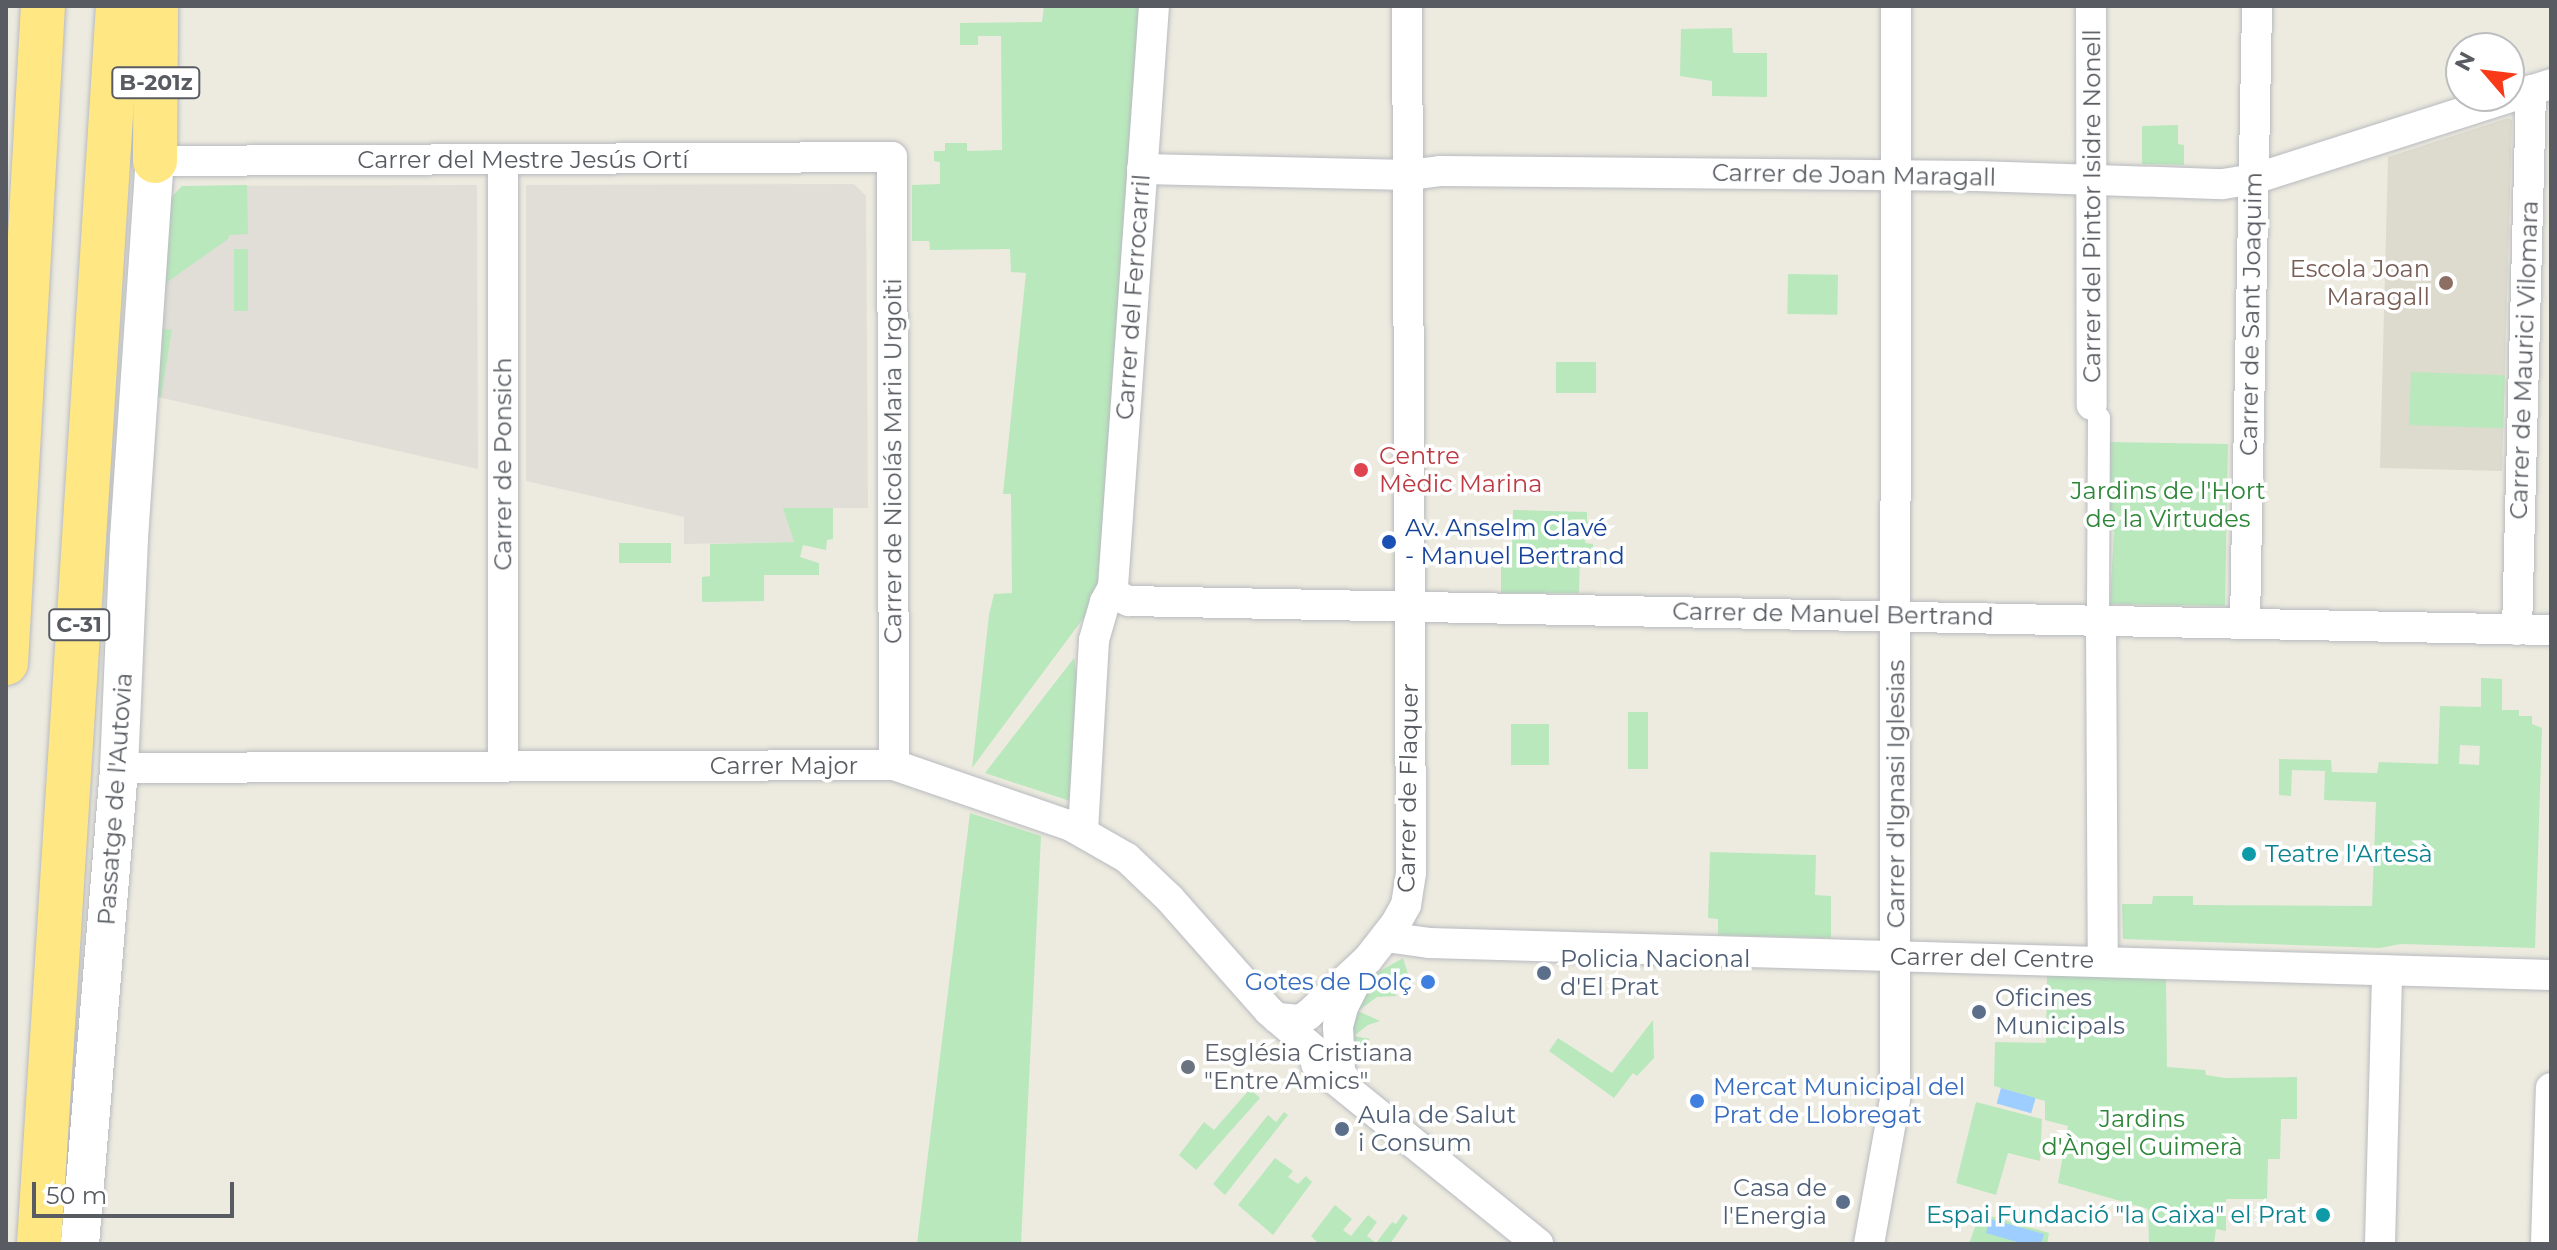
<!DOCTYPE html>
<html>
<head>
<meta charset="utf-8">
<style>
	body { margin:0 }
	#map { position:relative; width:2557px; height:1250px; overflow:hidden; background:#edebdf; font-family:Montserrat,sans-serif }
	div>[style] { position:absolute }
	.industrial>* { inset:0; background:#e0ded7 }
	.education>* { inset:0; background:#dddace }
	.green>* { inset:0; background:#b9e8bc; transform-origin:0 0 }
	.water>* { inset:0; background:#9dceff; transform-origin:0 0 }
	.roads { filter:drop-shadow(0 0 2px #b8bac0) drop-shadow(0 0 2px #b8bac0) }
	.pedestrian>* { height:22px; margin:-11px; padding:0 11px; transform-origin:11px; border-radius:11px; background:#fff }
	.minor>* { height:30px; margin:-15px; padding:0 15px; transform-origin:15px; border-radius:15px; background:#fff }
	.tertiary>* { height:38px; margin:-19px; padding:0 19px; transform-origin:19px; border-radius:19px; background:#fff }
	.motorway>* { height:44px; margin:-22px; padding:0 22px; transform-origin:22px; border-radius:22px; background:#ffe884 }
	.dots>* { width:22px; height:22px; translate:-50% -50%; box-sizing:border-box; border:4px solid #fff; border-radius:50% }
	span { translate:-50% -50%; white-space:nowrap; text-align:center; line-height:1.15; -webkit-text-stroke:7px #fff; paint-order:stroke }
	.shield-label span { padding:2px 6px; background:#fff; border:2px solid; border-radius:6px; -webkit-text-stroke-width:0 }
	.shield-label { font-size:22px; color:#585c62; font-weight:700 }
	.street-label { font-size:24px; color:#585c62 }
	.education-label { font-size:24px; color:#785e54 }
	.right { translate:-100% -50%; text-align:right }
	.health-label { font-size:24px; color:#be3a42 }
	.left { translate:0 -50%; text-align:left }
	.park-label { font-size:24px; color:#2d8637 }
	.transit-label { font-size:24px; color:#164399 }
	.culture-label { font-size:24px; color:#0d838f }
	.service-label { font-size:24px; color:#4e5e75 }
	.shop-label { font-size:24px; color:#366cbe }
	.worship-label { font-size:24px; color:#5b616d }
	.frame { position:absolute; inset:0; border:8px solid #585c62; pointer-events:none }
	.north { position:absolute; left:2445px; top:32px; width:80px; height:80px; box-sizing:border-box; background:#fff; border:2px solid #bcbec0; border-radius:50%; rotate:298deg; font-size:22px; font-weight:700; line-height:32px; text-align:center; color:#585c62 }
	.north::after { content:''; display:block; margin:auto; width:28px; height:36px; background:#f93a19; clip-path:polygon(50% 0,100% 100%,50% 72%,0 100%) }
	.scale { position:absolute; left:32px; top:1182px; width:202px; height:36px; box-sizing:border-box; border:4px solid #585c62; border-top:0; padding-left:10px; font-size:24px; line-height:28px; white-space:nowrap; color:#585c62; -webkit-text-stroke:6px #fff; paint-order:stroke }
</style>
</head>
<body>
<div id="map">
	<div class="industrial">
		<div style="clip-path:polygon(854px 184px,866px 196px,868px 508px,784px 508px,794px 542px,684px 544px,684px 517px,526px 481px,526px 185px)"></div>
		<div style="clip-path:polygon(477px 185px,478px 469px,149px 395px,162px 207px,182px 186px)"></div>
	</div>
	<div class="education">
		<div style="clip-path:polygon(2508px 118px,2512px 120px,2502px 471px,2380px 468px,2388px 157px)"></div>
	</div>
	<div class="green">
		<div style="clip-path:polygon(1044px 6px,1145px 6px,1105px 589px,972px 768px,989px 615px,994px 594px,1012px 593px,1011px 494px,1003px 494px,1026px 273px,1011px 272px,1010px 249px,930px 250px,929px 241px,912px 241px,912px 185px,940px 184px,940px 162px,934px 161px,934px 151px,945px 151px,945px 143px,967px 143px,967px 151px,1002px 150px,1001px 36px,978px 36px,978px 45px,960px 45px,960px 23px,1042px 22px)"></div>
		<div style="clip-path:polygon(1732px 28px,1733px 53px,1767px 53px,1767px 97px,1712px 96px,1712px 81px,1680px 76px,1681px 29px)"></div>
		<div style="clip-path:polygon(2178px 125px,2178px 144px,2184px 145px,2184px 165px,2142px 164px,2142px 126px)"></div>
		<div style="clip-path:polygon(247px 185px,248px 234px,229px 235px,228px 239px,156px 290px,162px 207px,182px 186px)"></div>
		<div style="left:234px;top:249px;width:14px;height:62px"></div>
		<div style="left:1788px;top:274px;width:50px;height:40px;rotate:1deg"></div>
		<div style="left:153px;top:327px;width:19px;height:68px;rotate:9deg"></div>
		<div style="left:1556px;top:362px;width:40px;height:31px"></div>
		<div style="left:2411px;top:372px;width:94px;height:53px;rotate:2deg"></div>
		<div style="clip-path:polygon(2108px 442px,2228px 444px,2225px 606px,2110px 604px,2114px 531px,2105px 530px)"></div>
		<div style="clip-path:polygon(783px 508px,833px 508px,833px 539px,827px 540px,826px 550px,803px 545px,800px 557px,819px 563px,819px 575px,764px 575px,764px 601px,702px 602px,702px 577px,710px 576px,710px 544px,794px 542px)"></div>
		<div style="clip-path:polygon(1513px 510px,1587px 512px,1587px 521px,1593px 521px,1594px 532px,1586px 532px,1585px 543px,1593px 544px,1594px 553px,1580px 553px,1579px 593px,1501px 593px,1501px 550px,1512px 551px)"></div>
		<div style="left:619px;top:543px;width:52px;height:20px"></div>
		<div style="clip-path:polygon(1074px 658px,1080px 692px,1076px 803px,985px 773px)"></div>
		<div style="clip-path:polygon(evenodd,2481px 678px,2502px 679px,2502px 710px,2519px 710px,2519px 716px,2532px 716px,2532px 724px,2542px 728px,2535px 948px,2401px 944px,2380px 948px,2123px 939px,2122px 904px,2152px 904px,2153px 896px,2193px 896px,2193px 905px,2372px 906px,2376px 802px,2324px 800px,2325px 771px,2292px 770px,2291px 796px,2279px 795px,2279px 759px,2331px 760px,2332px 772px,2377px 773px,2379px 762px,2438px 764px,2440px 706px,2481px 707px,2481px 678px,2460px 745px,2480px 746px,2479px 765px,2459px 764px,2460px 745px)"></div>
		<div style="left:1628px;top:712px;width:20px;height:57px"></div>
		<div style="left:1511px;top:724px;width:38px;height:41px"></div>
		<div style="clip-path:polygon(970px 813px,1041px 836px,1021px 1244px,917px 1244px)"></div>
		<div style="clip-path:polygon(1710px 852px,1816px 855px,1815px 895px,1831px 896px,1831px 938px,1718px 935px,1718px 919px,1708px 918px)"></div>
		<div style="clip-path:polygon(1403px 958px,1409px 977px,1393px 976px,1380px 981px,1397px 996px,1377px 997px,1358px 1011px,1380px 1021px,1368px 1025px,1354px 1036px,1370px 1039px,1359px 1048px,1354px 1063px,1344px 1036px,1373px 975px)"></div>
		<div style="clip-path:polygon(2047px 975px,2166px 978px,2167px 1067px,2205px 1070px,2206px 1075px,2225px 1078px,2297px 1077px,2297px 1119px,2281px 1119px,2280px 1159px,2268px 1159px,2267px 1199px,2226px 1199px,2226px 1231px,2216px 1229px,2214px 1244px,2149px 1244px,2148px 1209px,2058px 1183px,2068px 1126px,2045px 1120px,2045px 1101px,1994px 1086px,1995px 1042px,2046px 1043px)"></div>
		<div style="clip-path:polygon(1653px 1020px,1654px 1058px,1637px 1076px,1633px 1073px,1614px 1098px,1549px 1051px,1558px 1038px,1612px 1073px)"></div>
		<div style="clip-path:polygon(1250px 1089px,1260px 1098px,1196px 1170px,1179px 1155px,1204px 1122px,1214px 1130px)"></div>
		<div style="clip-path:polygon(1976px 1102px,2042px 1119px,2040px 1161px,2008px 1153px,1996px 1195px,1956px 1183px)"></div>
		<div style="clip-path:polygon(1284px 1112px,1288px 1115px,1225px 1195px,1213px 1184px,1268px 1115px,1276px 1122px)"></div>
		<div style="clip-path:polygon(1275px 1158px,1293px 1171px,1288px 1177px,1298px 1184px,1306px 1176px,1312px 1182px,1273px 1235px,1238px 1205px)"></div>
		<div style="clip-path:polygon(1335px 1205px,1352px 1219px,1343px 1230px,1351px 1236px,1368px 1215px,1377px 1222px,1367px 1236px,1376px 1243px,1392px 1222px,1396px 1224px,1403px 1214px,1408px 1218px,1390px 1244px,1319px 1244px,1311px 1236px)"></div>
		<div style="clip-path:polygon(1980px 1213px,2049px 1233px,2047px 1244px,1969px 1244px)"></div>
	</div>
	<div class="water">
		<div style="left:2001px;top:1088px;width:36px;height:16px;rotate:16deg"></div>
		<div style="clip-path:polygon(1990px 1219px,2044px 1234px,2041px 1244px,2024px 1244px,1986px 1233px)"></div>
	</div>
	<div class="roads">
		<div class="pedestrian">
			<div style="left:2098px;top:609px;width:191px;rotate:-89.7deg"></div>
		</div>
		<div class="minor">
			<div style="left:1154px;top:6px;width:582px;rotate:94.04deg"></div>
			<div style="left:1113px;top:587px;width:10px;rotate:66deg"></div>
			<div style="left:1117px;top:596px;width:13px;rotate:23deg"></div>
			<div style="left:1129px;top:601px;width:1422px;rotate:1.17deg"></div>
			<div style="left:2091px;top:6px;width:399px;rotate:89.9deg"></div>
			<div style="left:155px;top:161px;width:737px;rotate:-0.31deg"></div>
			<div style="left:892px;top:157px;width:608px;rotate:89.81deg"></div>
			<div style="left:503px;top:161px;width:606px;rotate:90deg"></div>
			<div style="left:1142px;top:169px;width:267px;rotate:1.3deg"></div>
			<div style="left:1409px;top:175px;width:31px;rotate:-7deg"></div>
			<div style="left:1440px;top:171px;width:537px;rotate:0.53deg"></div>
			<div style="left:1977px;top:176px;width:246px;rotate:1.9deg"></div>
			<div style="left:2223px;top:184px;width:31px;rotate:-9deg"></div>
			<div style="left:2254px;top:179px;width:312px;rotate:-17.7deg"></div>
			<div style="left:2101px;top:620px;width:340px;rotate:89.7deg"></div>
			<div style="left:2245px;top:622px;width:616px;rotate:-88.88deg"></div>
			<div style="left:2517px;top:630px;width:540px;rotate:-88.51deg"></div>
			<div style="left:119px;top:768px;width:775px;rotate:-0.22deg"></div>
			<div style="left:894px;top:765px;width:187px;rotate:19deg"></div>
			<div style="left:1071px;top:826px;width:64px;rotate:29.7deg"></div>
			<div style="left:1127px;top:858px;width:59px;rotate:43.6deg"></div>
			<div style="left:1170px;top:899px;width:149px;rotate:48.5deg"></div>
			<div style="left:1269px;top:1011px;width:94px;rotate:40.7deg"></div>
			<div style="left:1083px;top:831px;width:191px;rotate:-86.7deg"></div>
			<div style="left:1094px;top:640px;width:40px;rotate:-74deg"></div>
			<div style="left:1105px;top:602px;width:17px;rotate:-62deg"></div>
			<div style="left:1386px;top:937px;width:43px;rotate:7.9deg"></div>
			<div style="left:1429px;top:943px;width:1122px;rotate:1.63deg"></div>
			<div style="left:1277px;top:1018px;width:23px;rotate:5deg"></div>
			<div style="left:1300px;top:1020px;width:9px;rotate:-32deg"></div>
			<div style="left:1308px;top:1015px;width:82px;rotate:-43deg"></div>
			<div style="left:1368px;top:959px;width:46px;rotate:-52.1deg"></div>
			<div style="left:1396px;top:923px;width:21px;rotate:-61deg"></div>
			<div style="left:1406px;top:905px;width:32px;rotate:-81deg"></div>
			<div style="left:1411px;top:873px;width:867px;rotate:-90.26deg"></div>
			<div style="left:1316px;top:1064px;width:286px;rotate:39deg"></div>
			<div style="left:1346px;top:1081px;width:11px;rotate:-124deg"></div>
			<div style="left:1340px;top:1072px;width:46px;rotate:-92.5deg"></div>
			<div style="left:1338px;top:1026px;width:20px;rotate:-75deg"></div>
			<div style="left:1343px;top:1007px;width:36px;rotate:-63deg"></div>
			<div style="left:1869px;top:1244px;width:146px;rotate:-79.8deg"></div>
			<div style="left:1895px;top:1100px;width:1094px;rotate:-89.95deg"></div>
			<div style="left:2380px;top:1244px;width:273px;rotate:-88.5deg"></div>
			<div style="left:2546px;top:1244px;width:156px;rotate:-88.2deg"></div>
		</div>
		<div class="tertiary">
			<div style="left:80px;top:1244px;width:478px;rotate:-85.3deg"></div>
			<div style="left:119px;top:768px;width:230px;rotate:-87.5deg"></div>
			<div style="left:129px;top:538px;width:378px;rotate:-86.1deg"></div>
		</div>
		<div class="motorway">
			<div style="left:155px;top:161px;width:155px;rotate:-89.6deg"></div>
			<div style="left:6px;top:663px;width:658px;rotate:-86.78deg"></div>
			<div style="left:39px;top:1244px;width:1241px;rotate:-86.35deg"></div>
		</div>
	</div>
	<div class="dots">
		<div style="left:2446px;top:283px;background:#8d6e63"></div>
		<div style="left:1361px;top:470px;background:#e0444e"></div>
		<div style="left:1389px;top:542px;background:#1a4fb4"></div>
		<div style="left:2249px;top:854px;background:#0f9aa8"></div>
		<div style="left:1544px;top:973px;background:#5c6f8a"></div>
		<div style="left:1428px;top:982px;background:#3f7fe0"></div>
		<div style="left:1979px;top:1012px;background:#5c6f8a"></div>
		<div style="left:1188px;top:1067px;background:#6b7280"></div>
		<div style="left:1697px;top:1101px;background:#3f7fe0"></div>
		<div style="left:1342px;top:1129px;background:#5c6f8a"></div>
		<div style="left:1843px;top:1202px;background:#5c6f8a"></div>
		<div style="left:2323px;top:1215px;background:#0f9aa8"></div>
	</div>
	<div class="shield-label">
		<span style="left:156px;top:83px">B-201z</span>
		<span style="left:79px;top:625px">C-31</span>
	</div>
	<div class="street-label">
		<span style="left:523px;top:160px">Carrer del Mestre Jesús Ortí</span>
		<span style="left:1854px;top:175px;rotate:1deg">Carrer de Joan Maragall</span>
		<span style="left:2092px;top:206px;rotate:-90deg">Carrer del Pintor Isidre Nonell</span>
		<span style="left:1133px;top:297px;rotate:-86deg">Carrer del Ferrocarril</span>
		<span style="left:2251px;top:314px;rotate:-89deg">Carrer de Sant Joaquim</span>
		<span style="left:2524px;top:360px;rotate:-88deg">Carrer de Maurici Vilomara</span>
		<span style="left:893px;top:461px;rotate:-90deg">Carrer de Nicolás Maria Urgoiti</span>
		<span style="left:503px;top:464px;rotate:-90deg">Carrer de Ponsich</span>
		<span style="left:1833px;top:614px;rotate:1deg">Carrer de Manuel Bertrand</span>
		<span style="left:784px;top:766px">Carrer Major</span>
		<span style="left:1408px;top:788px;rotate:-89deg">Carrer de Flaquer</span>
		<span style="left:1896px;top:794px;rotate:-90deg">Carrer d'Ignasi Iglesias</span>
		<span style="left:115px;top:799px;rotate:-86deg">Passatge de l'Autovia</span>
		<span style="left:1992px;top:958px;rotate:1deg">Carrer del Centre</span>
	</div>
	<div class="education-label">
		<span class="right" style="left:2430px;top:283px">Escola Joan<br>Maragall</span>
	</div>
	<div class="health-label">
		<span class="left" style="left:1379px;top:470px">Centre<br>Mèdic Marina</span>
	</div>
	<div class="park-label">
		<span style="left:2168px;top:505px">Jardins de l'Hort<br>de la Virtudes</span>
		<span style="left:2142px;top:1133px">Jardins<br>d'Àngel Guimerà</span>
	</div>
	<div class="transit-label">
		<span class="left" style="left:1405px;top:542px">Av. Anselm Clavé<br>- Manuel Bertrand</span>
	</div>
	<div class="culture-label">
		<span class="left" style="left:2265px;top:854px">Teatre l'Artesà</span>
		<span class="right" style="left:2307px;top:1215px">Espai Fundació "la Caixa" el Prat</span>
	</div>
	<div class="service-label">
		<span class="left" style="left:1560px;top:973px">Policia Nacional<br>d'El Prat</span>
		<span class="left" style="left:1995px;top:1012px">Oficines<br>Municipals</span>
		<span class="left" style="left:1358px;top:1129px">Aula de Salut<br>i Consum</span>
		<span class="right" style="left:1827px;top:1202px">Casa de<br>l'Energia</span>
	</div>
	<div class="shop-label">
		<span class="right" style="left:1412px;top:982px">Gotes de Dolç</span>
		<span class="left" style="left:1713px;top:1101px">Mercat Municipal del<br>Prat de Llobregat</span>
	</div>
	<div class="worship-label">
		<span class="left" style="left:1204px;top:1067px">Església Cristiana<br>"Entre Amics"</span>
	</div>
	<div class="frame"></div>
	<div class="north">N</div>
	<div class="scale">50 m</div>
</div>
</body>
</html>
